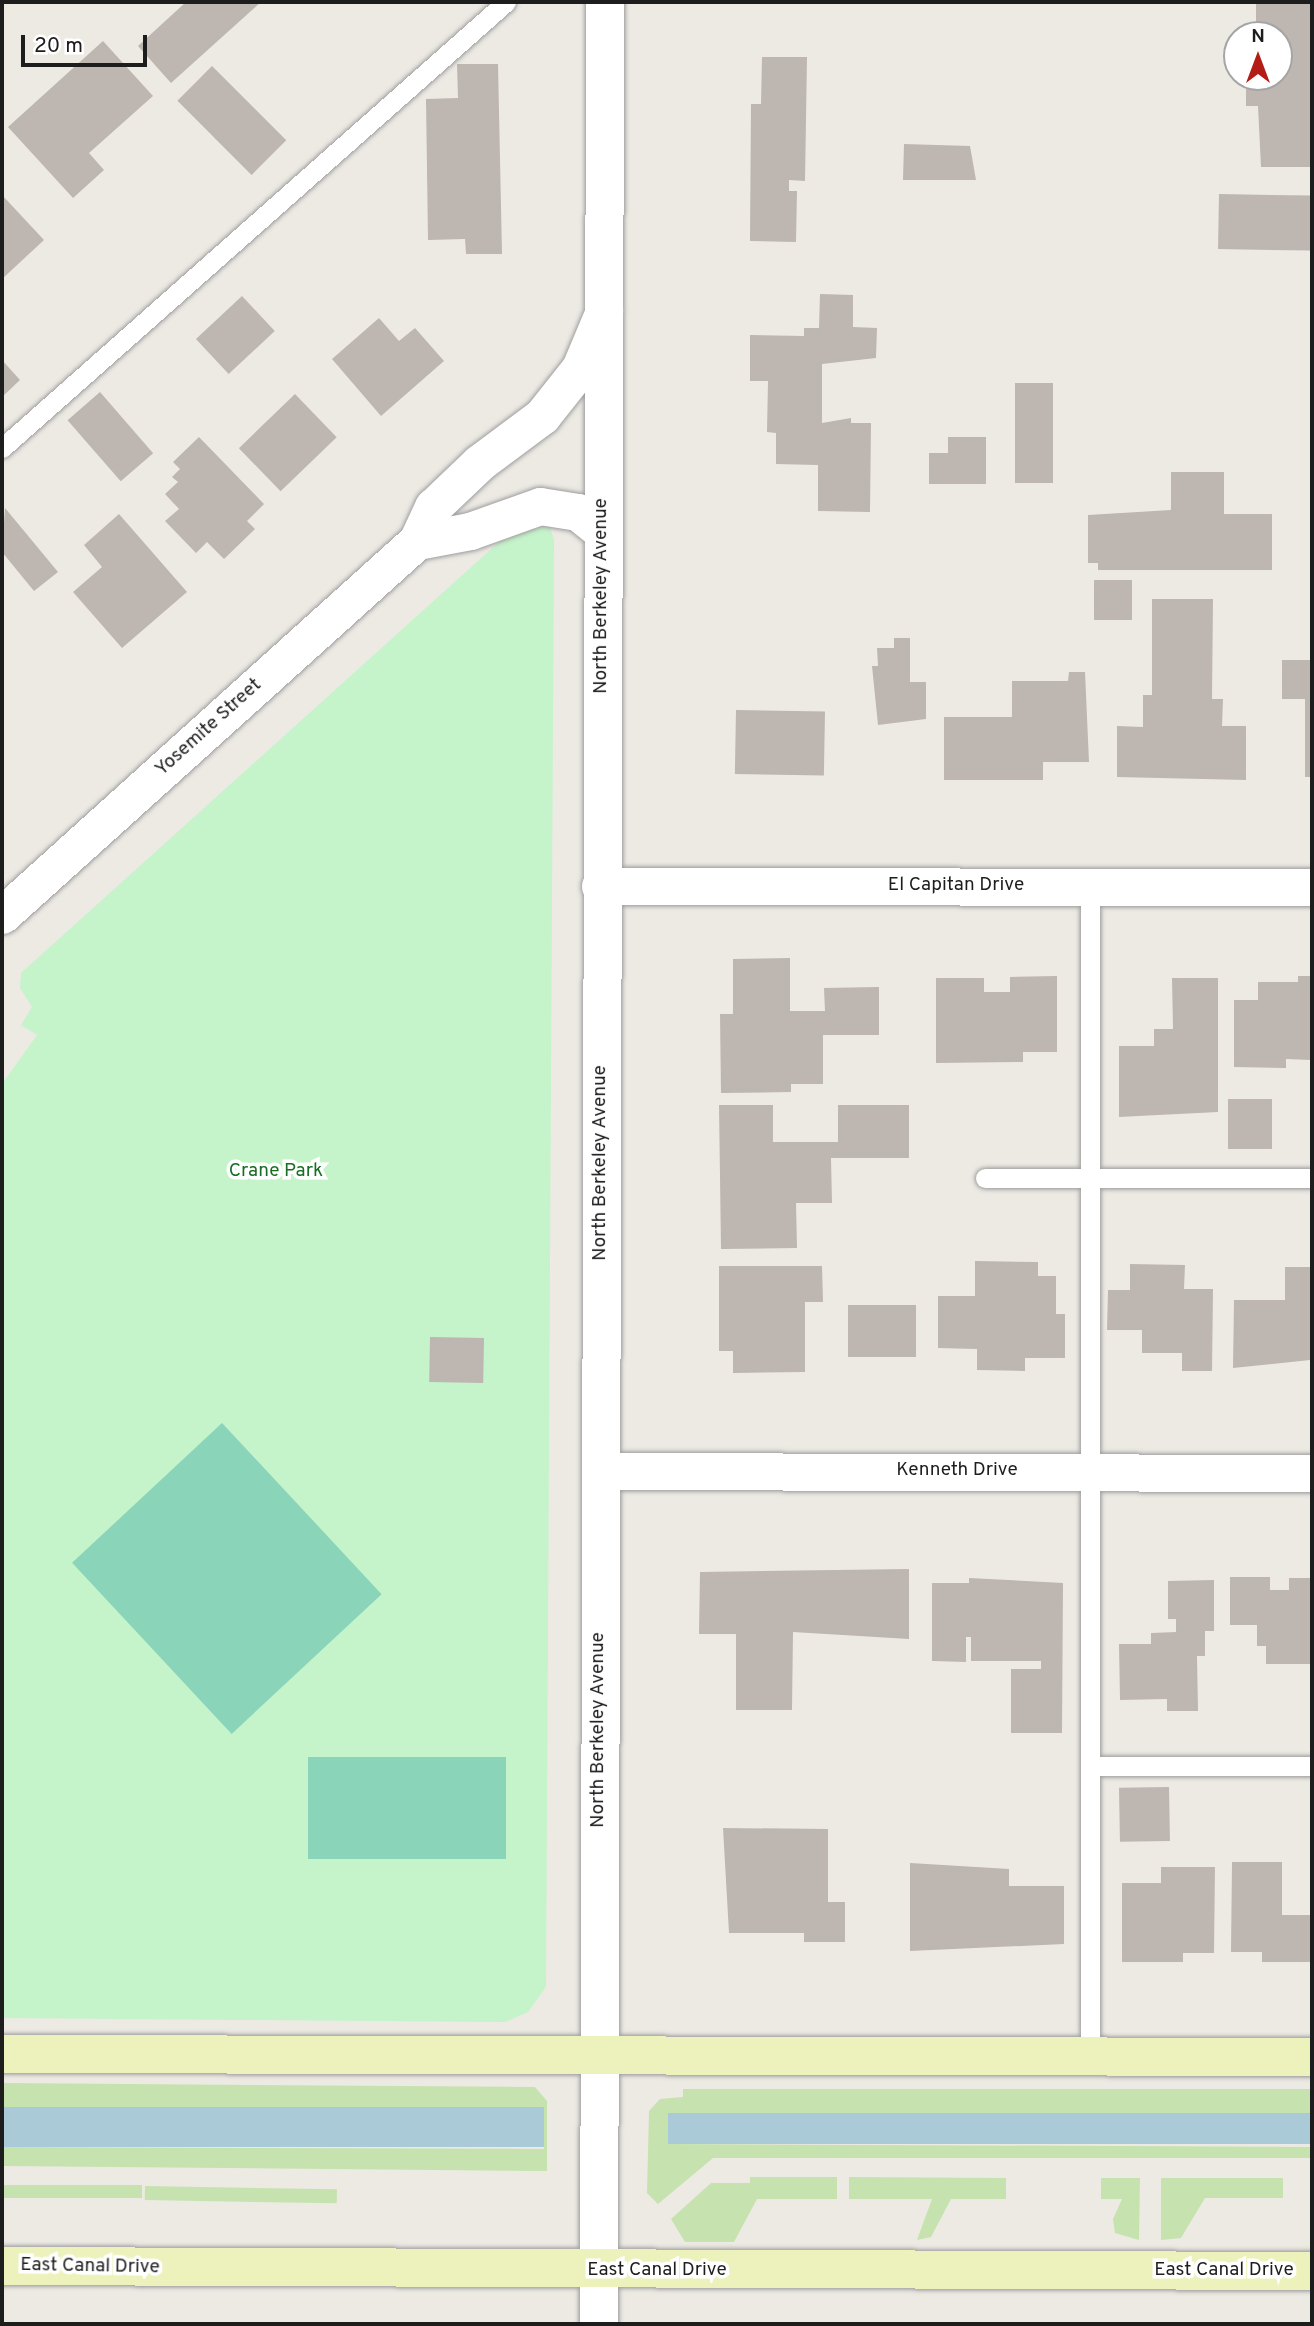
<!DOCTYPE html>
<html>
<head>
<meta charset="utf-8">
<style>
	body { margin:0 }
	#map { position:relative; width:1314px; height:2326px; overflow:hidden; background:#edeae4; font-family:Overpass,sans-serif }
	div>[style] { position:absolute }
	.grass>* { inset:0; background:#c6e2af; transform-origin:0 0 }
	.park>* { inset:0; background:#c5f3ca }
	.pitch>* { inset:0; background:#8ad4ba; transform-origin:0 0 }
	.water>* { inset:0; background:#a9cad6; transform-origin:0 0 }
	.building>* { inset:0; background:#bdb6b1; transform-origin:0 0 }
	.roads { filter:drop-shadow(0 0 2px #9e9e9e) drop-shadow(0 0 2px #9e9e9e) }
	.service>* { height:19px; margin:-9.5px; padding:0 9.5px; transform-origin:9.5px; border-radius:9.5px; background:#fff }
	.minor>* { height:37px; margin:-18.5px; padding:0 18.5px; transform-origin:18.5px; border-radius:18.5px; background:#fff }
	.tertiary>* { height:38px; margin:-19px; padding:0 19px; transform-origin:19px; border-radius:19px; background:#fff }
	.secondary>* { height:38px; margin:-19px; padding:0 19px; transform-origin:19px; border-radius:19px; background:#edf2bd }
	span { translate:-50% -50%; white-space:nowrap; text-align:center; line-height:1.15; -webkit-text-stroke:7px #fff; paint-order:stroke }
	.street-label { font-size:19px; color:#1d1d1d }
	.park-label { font-size:19px; color:#176e22 }
	.frame { position:absolute; inset:0; border:4px solid #1d1d1d; pointer-events:none }
	.north { position:absolute; left:1223px; top:21px; width:70px; height:70px; box-sizing:border-box; background:#fff; border:2px solid #a5a5a5; border-radius:50%; rotate:0deg; font-size:19px; font-weight:700; line-height:28px; text-align:center; color:#1d1d1d }
	.north::after { content:''; display:block; margin:auto; width:24px; height:32px; background:#b41c16; clip-path:polygon(50% 0,100% 100%,50% 72%,0 100%) }
	.scale { position:absolute; left:21px; top:35px; width:126px; height:32px; box-sizing:border-box; border:4px solid #1d1d1d; border-top:0; padding-left:9px; font-size:21px; line-height:24px; white-space:nowrap; color:#1d1d1d; -webkit-text-stroke:5px #fff; paint-order:stroke }
</style>
</head>
<body>
<div id="map">
	<div class="grass">
		<div style="clip-path:polygon(2px 2083px,535px 2087px,547px 2101px,547px 2171px,2px 2166px,2px 2147px,544px 2149px,544px 2110px,2px 2107px)"></div>
		<div style="clip-path:polygon(683px 2089px,1312px 2089px,1312px 2115px,668px 2113px,669px 2144px,1312px 2147px,1312px 2158px,713px 2158px,658px 2204px,647px 2193px,649px 2111px,660px 2099px,683px 2097px)"></div>
		<div style="clip-path:polygon(750px 2177px,837px 2177px,837px 2199px,757px 2199px,734px 2242px,685px 2242px,671px 2219px,711px 2183px,750px 2183px)"></div>
		<div style="clip-path:polygon(849px 2177px,1006px 2178px,1006px 2199px,951px 2199px,931px 2237px,917px 2240px,932px 2199px,849px 2199px)"></div>
		<div style="clip-path:polygon(1101px 2178px,1140px 2178px,1139px 2240px,1115px 2233px,1113px 2219px,1122px 2199px,1101px 2199px)"></div>
		<div style="clip-path:polygon(1161px 2178px,1283px 2178px,1283px 2198px,1205px 2198px,1181px 2238px,1161px 2240px)"></div>
		<div style="left:2px;top:2185px;width:140px;height:13px"></div>
		<div style="left:145px;top:2186px;width:192px;height:14px;rotate:1deg"></div>
	</div>
	<div class="park">
		<div style="clip-path:polygon(519px 524px,549px 525px,554px 540px,546px 1987px,528px 2012px,505px 2022px,2px 2018px,2px 1084px,37px 1035px,21px 1025px,32px 1007px,20px 988px,21px 973px)"></div>
	</div>
	<div class="pitch">
		<div style="left:222px;top:1423px;width:234px;height:205px;rotate:47deg"></div>
		<div style="left:308px;top:1757px;width:198px;height:102px"></div>
	</div>
	<div class="water">
		<div style="left:2px;top:2107px;width:542px;height:40px"></div>
		<div style="left:668px;top:2113px;width:644px;height:31px"></div>
	</div>
	<div class="building">
		<div style="clip-path:polygon(186px 2px,261px 2px,171px 83px,138px 46px)"></div>
		<div style="clip-path:polygon(1256px 2px,1312px 2px,1312px 167px,1261px 167px,1258px 106px,1246px 106px,1246px 77px,1279px 77px,1279px 35px,1256px 35px)"></div>
		<div style="clip-path:polygon(103px 41px,153px 96px,89px 153px,104px 170px,73px 198px,8px 127px)"></div>
		<div style="clip-path:polygon(762px 57px,807px 57px,805px 181px,789px 180px,789px 191px,797px 191px,796px 242px,750px 241px,751px 104px,761px 104px)"></div>
		<div style="clip-path:polygon(457px 64px,498px 64px,502px 254px,466px 254px,465px 239px,428px 240px,426px 99px,458px 98px)"></div>
		<div style="left:212px;top:66px;width:105px;height:49px;rotate:45deg"></div>
		<div style="clip-path:polygon(904px 144px,970px 146px,976px 180px,903px 180px)"></div>
		<div style="left:1219px;top:194px;width:93px;height:55px;rotate:1deg"></div>
		<div style="clip-path:polygon(2px 195px,44px 240px,2px 279px)"></div>
		<div style="clip-path:polygon(820px 294px,853px 295px,853px 327px,877px 328px,876px 358px,822px 364px,822px 423px,851px 418px,851px 423px,871px 423px,870px 512px,818px 511px,818px 465px,776px 464px,776px 433px,767px 432px,768px 381px,750px 381px,750px 335px,804px 336px,804px 328px,819px 328px)"></div>
		<div style="left:242px;top:296px;width:48px;height:63px;rotate:47deg"></div>
		<div style="clip-path:polygon(379px 318px,399px 341px,415px 328px,444px 361px,381px 416px,332px 359px)"></div>
		<div style="clip-path:polygon(2px 360px,20px 380px,2px 397px)"></div>
		<div style="left:1015px;top:383px;width:38px;height:100px"></div>
		<div style="left:100px;top:392px;width:81px;height:43px;rotate:49deg"></div>
		<div style="left:295px;top:394px;width:60px;height:78px;rotate:46deg"></div>
		<div style="clip-path:polygon(199px 437px,264px 504px,247px 521px,255px 529px,224px 559px,207px 542px,196px 553px,165px 521px,179px 509px,165px 494px,178px 482px,172px 477px,180px 469px,173px 462px)"></div>
		<div style="clip-path:polygon(948px 437px,986px 437px,986px 484px,929px 484px,929px 453px,948px 453px)"></div>
		<div style="clip-path:polygon(1171px 472px,1224px 472px,1224px 514px,1272px 514px,1272px 570px,1098px 570px,1098px 563px,1088px 563px,1088px 515px,1171px 510px)"></div>
		<div style="clip-path:polygon(5px 508px,58px 572px,34px 591px,2px 552px)"></div>
		<div style="clip-path:polygon(119px 514px,187px 592px,122px 648px,73px 592px,102px 567px,84px 545px)"></div>
		<div style="left:1094px;top:580px;width:38px;height:40px"></div>
		<div style="clip-path:polygon(1152px 599px,1213px 599px,1212px 699px,1223px 699px,1222px 726px,1246px 726px,1246px 780px,1117px 777px,1117px 726px,1143px 727px,1143px 695px,1152px 695px)"></div>
		<div style="clip-path:polygon(894px 638px,910px 638px,910px 682px,926px 682px,926px 719px,878px 725px,872px 666px,878px 666px,877px 648px,894px 648px)"></div>
		<div style="clip-path:polygon(1282px 660px,1312px 660px,1312px 777px,1305px 777px,1305px 699px,1282px 699px)"></div>
		<div style="clip-path:polygon(1069px 672px,1085px 672px,1089px 762px,1043px 762px,1043px 780px,944px 780px,944px 717px,1012px 717px,1012px 681px,1068px 681px)"></div>
		<div style="left:736px;top:710px;width:89px;height:64px;rotate:1deg"></div>
		<div style="clip-path:polygon(790px 958px,790px 1011px,825px 1011px,824px 988px,879px 987px,879px 1035px,823px 1035px,823px 1084px,791px 1084px,791px 1092px,721px 1093px,720px 1014px,733px 1014px,733px 959px)"></div>
		<div style="clip-path:polygon(1057px 976px,1057px 1052px,1023px 1052px,1023px 1062px,936px 1063px,936px 978px,984px 978px,984px 992px,1010px 992px,1010px 977px)"></div>
		<div style="clip-path:polygon(1298px 976px,1312px 976px,1311px 1060px,1286px 1059px,1286px 1068px,1234px 1067px,1234px 1000px,1258px 1000px,1258px 982px,1298px 982px)"></div>
		<div style="clip-path:polygon(1172px 978px,1218px 978px,1218px 1112px,1119px 1117px,1119px 1046px,1154px 1046px,1154px 1029px,1173px 1029px)"></div>
		<div style="left:1272px;top:1099px;width:50px;height:44px;rotate:90deg"></div>
		<div style="clip-path:polygon(719px 1105px,773px 1105px,773px 1142px,838px 1142px,838px 1105px,909px 1105px,909px 1158px,831px 1158px,832px 1203px,796px 1203px,797px 1248px,721px 1249px)"></div>
		<div style="clip-path:polygon(975px 1261px,1038px 1262px,1038px 1276px,1056px 1276px,1056px 1314px,1065px 1314px,1065px 1358px,1025px 1358px,1025px 1371px,977px 1370px,977px 1349px,938px 1348px,938px 1296px,975px 1296px)"></div>
		<div style="clip-path:polygon(1130px 1264px,1185px 1265px,1184px 1289px,1213px 1289px,1212px 1371px,1182px 1371px,1182px 1353px,1142px 1353px,1142px 1330px,1107px 1330px,1108px 1290px,1130px 1290px)"></div>
		<div style="clip-path:polygon(719px 1266px,822px 1266px,823px 1302px,805px 1302px,805px 1372px,733px 1373px,733px 1351px,719px 1351px)"></div>
		<div style="clip-path:polygon(1285px 1267px,1312px 1267px,1310px 1360px,1233px 1368px,1234px 1300px,1285px 1300px)"></div>
		<div style="left:848px;top:1305px;width:68px;height:52px"></div>
		<div style="left:430px;top:1337px;width:54px;height:45px;rotate:1deg"></div>
		<div style="clip-path:polygon(909px 1569px,909px 1639px,793px 1632px,792px 1710px,736px 1710px,736px 1634px,699px 1634px,700px 1572px)"></div>
		<div style="clip-path:polygon(1230px 1577px,1270px 1577px,1270px 1590px,1289px 1590px,1289px 1578px,1312px 1578px,1312px 1664px,1266px 1664px,1266px 1646px,1257px 1646px,1257px 1625px,1230px 1625px)"></div>
		<div style="clip-path:polygon(969px 1578px,1063px 1583px,1062px 1733px,1011px 1733px,1011px 1669px,1041px 1669px,1041px 1661px,971px 1661px,971px 1637px,966px 1637px,966px 1662px,932px 1661px,932px 1583px,969px 1583px)"></div>
		<div style="clip-path:polygon(1214px 1580px,1214px 1631px,1205px 1631px,1205px 1656px,1197px 1656px,1198px 1711px,1167px 1711px,1167px 1699px,1120px 1700px,1119px 1644px,1151px 1644px,1151px 1633px,1176px 1632px,1176px 1619px,1168px 1619px,1168px 1581px)"></div>
		<div style="left:1169px;top:1787px;width:54px;height:50px;rotate:89deg"></div>
		<div style="clip-path:polygon(723px 1828px,828px 1829px,828px 1902px,845px 1902px,845px 1942px,804px 1942px,804px 1933px,729px 1933px)"></div>
		<div style="clip-path:polygon(1232px 1862px,1282px 1862px,1282px 1915px,1312px 1915px,1312px 1962px,1262px 1962px,1262px 1952px,1231px 1952px)"></div>
		<div style="clip-path:polygon(910px 1863px,1009px 1869px,1009px 1886px,1064px 1886px,1064px 1944px,910px 1951px)"></div>
		<div style="clip-path:polygon(1161px 1867px,1215px 1867px,1214px 1953px,1183px 1953px,1183px 1962px,1122px 1962px,1122px 1883px,1161px 1883px)"></div>
	</div>
	<div class="roads">
		<div class="service">
			<div style="left:2px;top:448px;width:673px;rotate:-41.51deg"></div>
			<div style="left:1090px;top:887px;width:1170px;rotate:90deg"></div>
			<div style="left:985px;top:1178px;width:327px"></div>
			<div style="left:1090px;top:1766px;width:222px"></div>
		</div>
		<div class="minor">
			<div style="left:417px;top:541px;width:54px;rotate:-10.7deg"></div>
			<div style="left:470px;top:531px;width:74px;rotate:-19.7deg"></div>
			<div style="left:540px;top:506px;width:38px;rotate:9deg"></div>
			<div style="left:578px;top:512px;width:32px;rotate:39deg"></div>
			<div style="left:600px;top:886px;width:712px;rotate:0.08deg"></div>
			<div style="left:2px;top:915px;width:559px;rotate:-42.03deg"></div>
			<div style="left:417px;top:541px;width:38px;rotate:-65deg"></div>
			<div style="left:433px;top:507px;width:64px;rotate:-43.7deg"></div>
			<div style="left:479px;top:463px;width:79px;rotate:-36.7deg"></div>
			<div style="left:542px;top:416px;width:61px;rotate:-51.6deg"></div>
			<div style="left:580px;top:368px;width:62px;rotate:-67.2deg"></div>
			<div style="left:601px;top:1471px;width:711px;rotate:0.16deg"></div>
		</div>
		<div class="tertiary">
			<div style="left:599px;top:2324px;width:2322px;rotate:-89.85deg"></div>
		</div>
		<div class="secondary">
			<div style="left:2px;top:2054px;width:1310px;rotate:0.13deg"></div>
			<div style="left:2px;top:2266px;width:1310px;rotate:0.22deg"></div>
		</div>
	</div>
	<div class="street-label">
		<span style="left:602px;top:596px;rotate:-90deg">North Berkeley Avenue</span>
		<span style="left:209px;top:728px;rotate:-42deg">Yosemite Street</span>
		<span style="left:956px;top:886px">El Capitan Drive</span>
		<span style="left:601px;top:1163px;rotate:-90deg">North Berkeley Avenue</span>
		<span style="left:957px;top:1471px">Kenneth Drive</span>
		<span style="left:599px;top:1730px;rotate:-90deg">North Berkeley Avenue</span>
		<span style="left:90px;top:2267px;rotate:1deg">East Canal Drive</span>
		<span style="left:657px;top:2271px">East Canal Drive</span>
		<span style="left:1224px;top:2271px">East Canal Drive</span>
	</div>
	<div class="park-label">
		<span style="left:276px;top:1172px">Crane Park</span>
	</div>
	<div class="frame"></div>
	<div class="north">N</div>
	<div class="scale">20 m</div>
</div>
</body>
</html>
